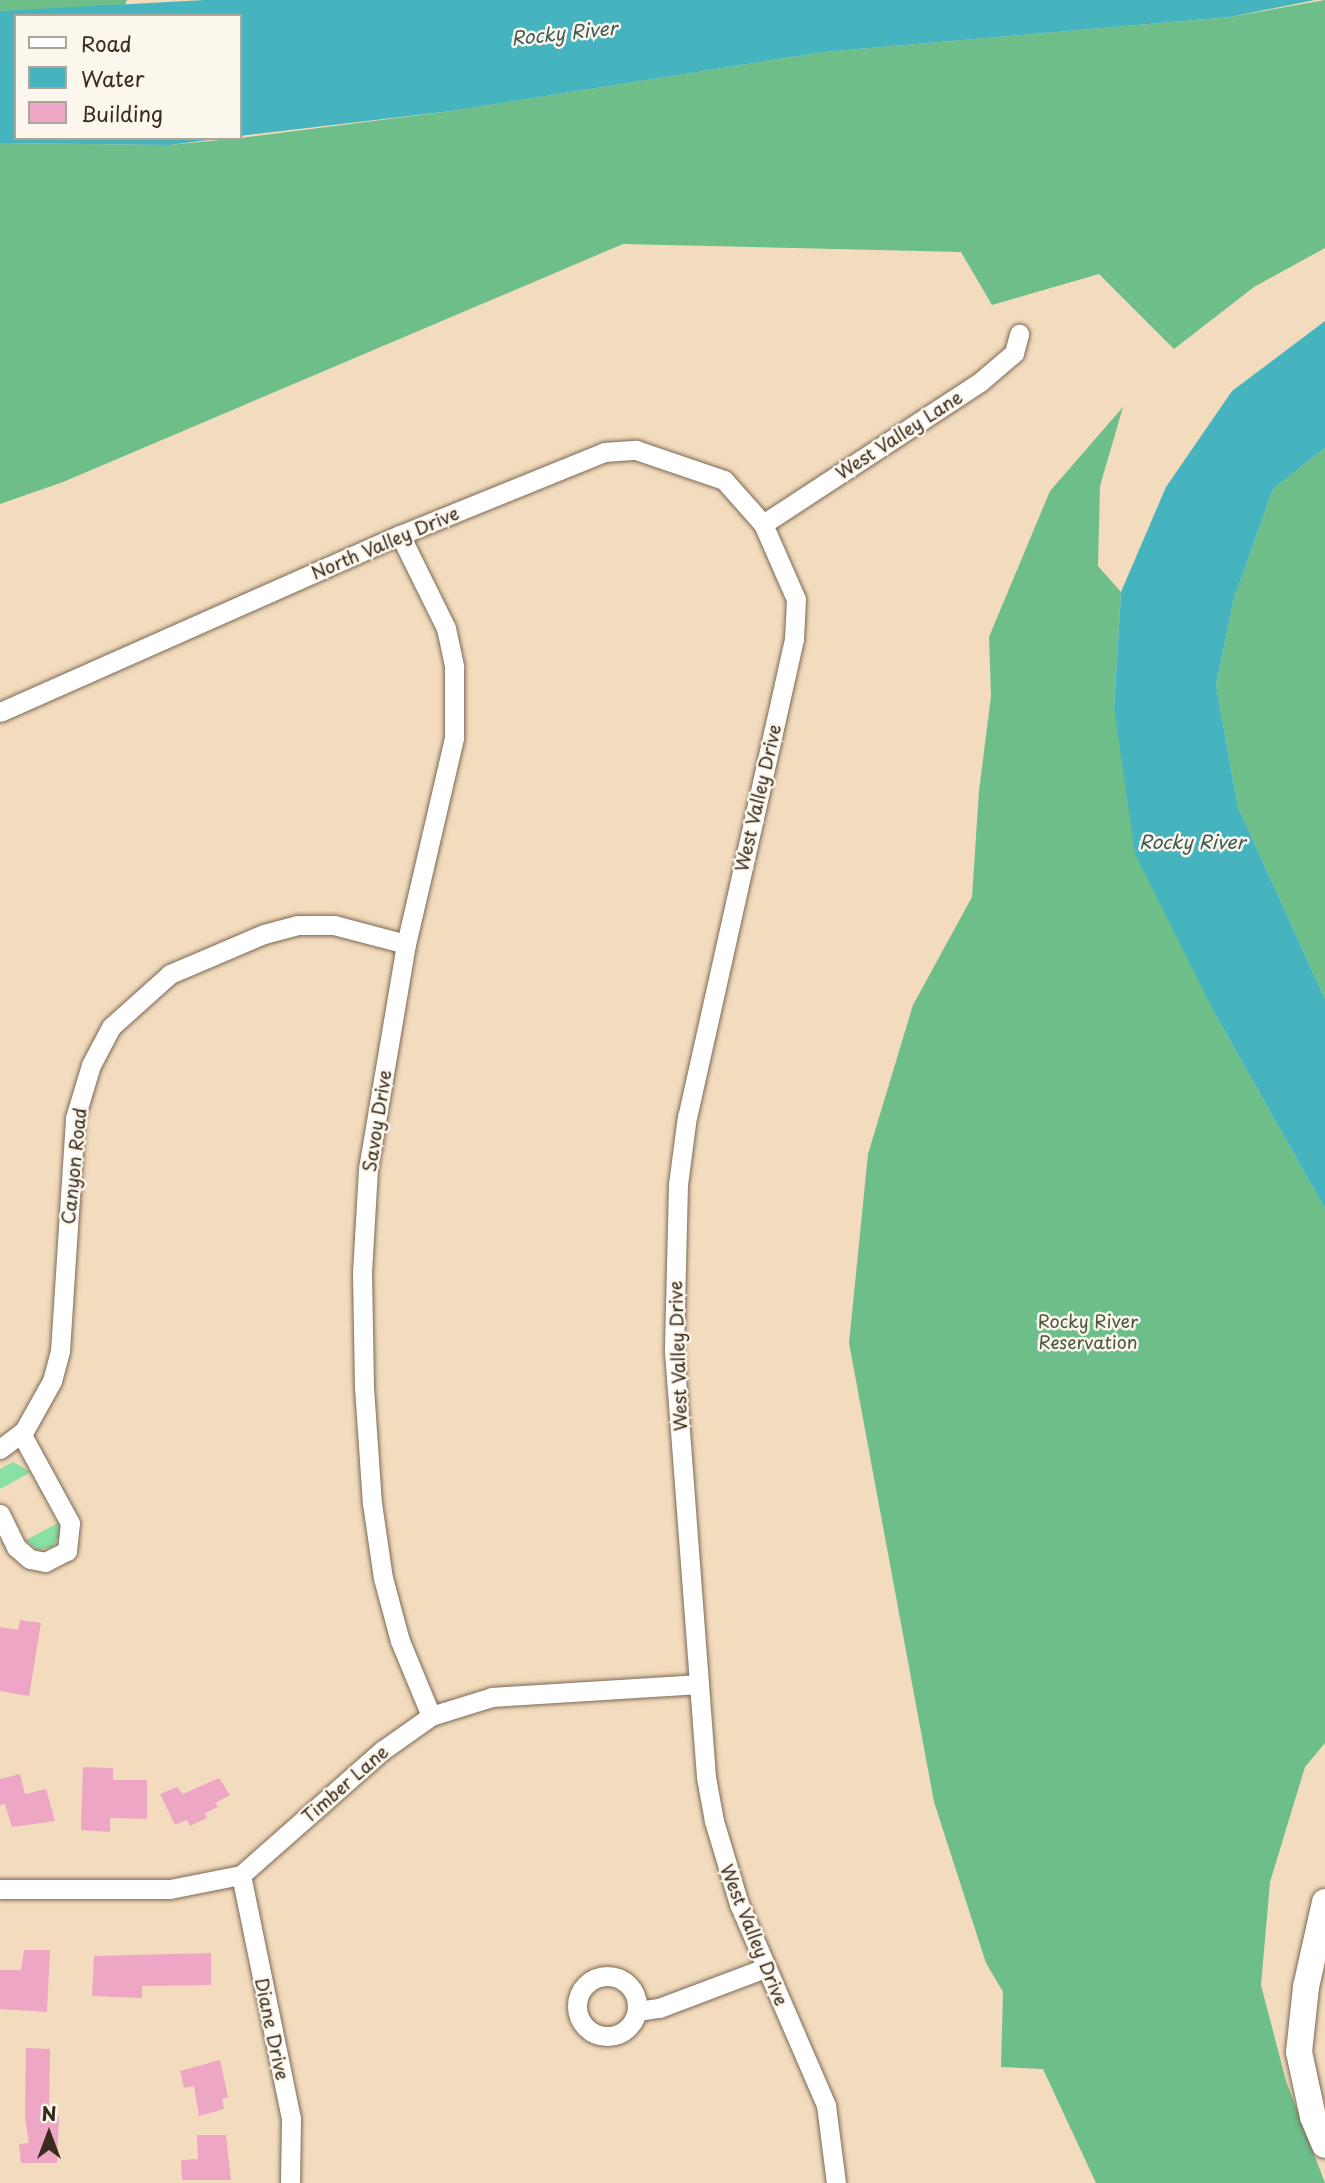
<!DOCTYPE html>
<html>
<head>
<meta charset="utf-8">
<style>
	body { margin:0 }
	#map { position:relative; width:1325px; height:2183px; overflow:hidden; background:#f3dcbd; font-family:"Playpen Sans",sans-serif }
	div>[style] { position:absolute }
	.green>* { inset:0; background:#88e0a4 }
	.forest>* { inset:0; background:#6ebe8a }
	.water>* { inset:0; background:#46b4bf }
	.building>* { inset:0; background:#eea6c5 }
	.roads { filter:drop-shadow(0 0 2px #7b6856) drop-shadow(0 0 2px #7b6856) }
	.street>* { height:19px; margin:-9.5px; padding:0 9.5px; transform-origin:9.5px; border-radius:9.5px; background:#fff }
	.street>.ring { margin:-9.5px; padding:0; box-sizing:content-box; background:none; border:19px solid #fff; border-radius:50% }
	.secondary>* { height:26px; margin:-13px; padding:0 13px; transform-origin:13px; border-radius:13px; background:#fff }
	span { translate:-50% -50%; white-space:nowrap; text-align:center; line-height:1.15; -webkit-text-stroke:5px #fbf7ec; paint-order:stroke }
	.street-label { font-size:18px; color:#3b2a1e }
	.park-label { font-size:18px; color:#4e5840 }
	.water-label { font-size:19px; color:#3f5a56; font-style:italic }
	.legend { position:absolute; left:14px; top:14px; width:228px; height:126px; box-sizing:border-box; background:#fbf7ec; border:2px solid #aea59a; margin:0; padding:9px 12px; list-style:none; font-size:21px; color:#3b2a1e }
	.legend li { display:flex; align-items:center; gap:14px; height:35px }
	.legend b { width:35px; border:2px solid #aea59a }
	.north { position:absolute; left:14px; top:2099px; width:70px; height:70px; -webkit-text-stroke:5px #fbf7ec; paint-order:stroke; rotate:0deg; font-size:19px; font-weight:700; line-height:28px; text-align:center; color:#3b2a1e }
	.north::after { content:''; display:block; margin:auto; width:24px; height:32px; background:#3b2a1e; clip-path:polygon(50% 0,100% 100%,50% 72%,0 100%) }
</style>
</head>
<body>
<div id="map">
	<div class="green">
		<div style="clip-path:polygon(13px 1462px,31px 1472px,0 1489px,0 1469px)"></div>
		<div style="clip-path:polygon(58px 1523px,60px 1536px,52px 1547px,38px 1550px,26px 1540px)"></div>
	</div>
	<div class="forest">
		<div style="clip-path:polygon(0 0,127px 0,124px 8px,0 11px)"></div>
		<div style="clip-path:polygon(1325px 0,1325px 248px,1254px 287px,1174px 349px,1099px 274px,992px 305px,961px 252px,623px 244px,63px 482px,0 504px,0 143px,169px 145px,240px 138px,452px 111px,824px 52px,1230px 17px)"></div>
		<div style="clip-path:polygon(1123px 407px,1100px 486px,1098px 566px,1121px 592px,1114px 707px,1215px 1014px,1325px 1209px,1325px 1743px,1305px 1767px,1270px 1882px,1261px 1985px,1286px 2081px,1325px 2183px,1096px 2183px,1043px 2069px,1001px 2067px,1003px 1992px,986px 1963px,934px 1802px,849px 1343px,868px 1154px,913px 1005px,972px 897px,979px 791px,991px 696px,989px 637px,1050px 491px)"></div>
		<div style="clip-path:polygon(1325px 448px,1325px 999px,1238px 807px,1216px 685px,1234px 599px,1273px 489px)"></div>
	</div>
	<div class="water">
		<div style="clip-path:polygon(205px 0,1315px 0,1230px 17px,824px 52px,452px 111px,240px 136px,240px 16px,16px 16px,16px 138px,224px 138px,169px 145px,0 143px,0 11px)"></div>
		<div style="clip-path:polygon(1325px 321px,1325px 448px,1273px 489px,1234px 599px,1216px 685px,1238px 807px,1325px 999px,1325px 1209px,1215px 1014px,1135px 854px,1114px 707px,1121px 592px,1166px 487px,1232px 391px)"></div>
	</div>
	<div class="building">
		<div style="clip-path:polygon(20px 1620px,41px 1623px,29px 1696px,0 1691px,0 1627px,18px 1630px)"></div>
		<div style="clip-path:polygon(83px 1767px,113px 1768px,113px 1780px,147px 1780px,147px 1819px,110px 1818px,110px 1832px,81px 1830px)"></div>
		<div style="clip-path:polygon(20px 1774px,25px 1794px,46px 1789px,55px 1821px,12px 1827px,5px 1804px,0 1805px,0 1779px)"></div>
		<div style="clip-path:polygon(219px 1778px,230px 1795px,215px 1803px,218px 1807px,205px 1813px,207px 1818px,190px 1826px,187px 1820px,175px 1825px,160px 1794px,177px 1787px,183px 1794px)"></div>
		<div style="clip-path:polygon(24px 1950px,50px 1950px,47px 2012px,0 2009px,0 1970px,21px 1970px)"></div>
		<div style="clip-path:polygon(211px 1953px,211px 1985px,142px 1986px,142px 1998px,92px 1996px,94px 1956px)"></div>
		<div style="clip-path:polygon(26px 2048px,50px 2049px,49px 2116px,59px 2116px,57px 2163px,21px 2163px,19px 2144px,29px 2143px,25px 2118px)"></div>
		<div style="clip-path:polygon(220px 2060px,228px 2097px,222px 2099px,224px 2109px,199px 2116px,194px 2086px,184px 2088px,180px 2071px)"></div>
		<div style="clip-path:polygon(197px 2135px,226px 2135px,231px 2180px,182px 2180px,181px 2160px,198px 2159px)"></div>
	</div>
	<div class="roads">
		<div class="street">
			<div style="left:763px;top:524px;width:259px;rotate:-33.2deg"></div>
			<div style="left:980px;top:382px;width:45px;rotate:-40.5deg"></div>
			<div style="left:1014px;top:353px;width:20px;rotate:-75deg"></div>
			<div style="left:400px;top:535px;width:104px;rotate:63.7deg"></div>
			<div style="left:446px;top:628px;width:40px;rotate:78deg"></div>
			<div style="left:454px;top:667px;width:71px;rotate:90deg"></div>
			<div style="left:454px;top:738px;width:212px;rotate:103.1deg"></div>
			<div style="left:406px;top:944px;width:228px;rotate:99.6deg"></div>
			<div style="left:368px;top:1169px;width:103px;rotate:93.3deg"></div>
			<div style="left:362px;top:1272px;width:115px;rotate:89deg"></div>
			<div style="left:364px;top:1387px;width:116px;rotate:86.1deg"></div>
			<div style="left:372px;top:1503px;width:76px;rotate:81.7deg"></div>
			<div style="left:383px;top:1578px;width:65px;rotate:74.9deg"></div>
			<div style="left:400px;top:1641px;width:81px;rotate:67.5deg"></div>
			<div style="left:0;top:712px;width:437px;rotate:-23.9deg"></div>
			<div style="left:400px;top:535px;width:220px;rotate:-22.1deg"></div>
			<div style="left:604px;top:452px;width:32px;rotate:-4deg"></div>
			<div style="left:636px;top:450px;width:93px;rotate:18.8deg"></div>
			<div style="left:724px;top:480px;width:59px;rotate:48.4deg"></div>
			<div style="left:763px;top:524px;width:82px;rotate:66.3deg"></div>
			<div style="left:796px;top:599px;width:40px;rotate:92.9deg"></div>
			<div style="left:794px;top:639px;width:489px;rotate:102.6deg"></div>
			<div style="left:687px;top:1116px;width:69px;rotate:97.5deg"></div>
			<div style="left:678px;top:1184px;width:167px;rotate:91.4deg"></div>
			<div style="left:674px;top:1351px;width:427px;rotate:85.7deg"></div>
			<div style="left:706px;top:1777px;width:45px;rotate:79.7deg"></div>
			<div style="left:714px;top:1821px;width:87px;rotate:73.2deg"></div>
			<div style="left:739px;top:1904px;width:219px;rotate:66.6deg"></div>
			<div style="left:826px;top:2105px;width:79px;rotate:82.7deg"></div>
			<div style="left:0;top:1449px;width:30px;rotate:-37deg"></div>
			<div style="left:24px;top:1431px;width:57px;rotate:-60.8deg"></div>
			<div style="left:52px;top:1381px;width:31px;rotate:-75deg"></div>
			<div style="left:60px;top:1351px;width:233px;rotate:-86.3deg"></div>
			<div style="left:75px;top:1118px;width:55px;rotate:-73.2deg"></div>
			<div style="left:91px;top:1065px;width:43px;rotate:-62.2deg"></div>
			<div style="left:111px;top:1027px;width:79px;rotate:-41.9deg"></div>
			<div style="left:170px;top:974px;width:102px;rotate:-23.1deg"></div>
			<div style="left:264px;top:934px;width:34px;rotate:-15deg"></div>
			<div style="left:297px;top:925px;width:37px"></div>
			<div style="left:334px;top:925px;width:74px;rotate:14.8deg"></div>
			<div style="left:0;top:1514px;width:37px;rotate:64deg"></div>
			<div style="left:16px;top:1547px;width:18px;rotate:41deg"></div>
			<div style="left:30px;top:1559px;width:15px;rotate:11deg"></div>
			<div style="left:45px;top:1562px;width:25px;rotate:-27deg"></div>
			<div style="left:67px;top:1551px;width:28px;rotate:-84deg"></div>
			<div style="left:70px;top:1523px;width:102px;rotate:-118.6deg"></div>
			<div style="left:241px;top:1875px;width:248px;rotate:78.4deg"></div>
			<div style="left:291px;top:2118px;width:65px;rotate:90.9deg"></div>
			<div style="left:0;top:1889px;width:170px"></div>
			<div style="left:170px;top:1889px;width:72px;rotate:-11.2deg"></div>
			<div style="left:241px;top:1875px;width:189px;rotate:-41.4deg"></div>
			<div style="left:383px;top:1750px;width:59px;rotate:-35.3deg"></div>
			<div style="left:431px;top:1716px;width:64px;rotate:-17.3deg"></div>
			<div style="left:492px;top:1697px;width:207px;rotate:-3.6deg"></div>
			<div class="ring" style="left:577px;top:1976px;width:41px;height:41px"></div>
			<div style="left:637px;top:2011px;width:22px;rotate:-8deg"></div>
			<div style="left:659px;top:2008px;width:113px;rotate:-20.7deg"></div>
		</div>
		<div class="secondary">
			<div style="left:1325px;top:1902px;width:87px;rotate:102.6deg"></div>
			<div style="left:1306px;top:1987px;width:65px;rotate:96.1deg"></div>
			<div style="left:1299px;top:2052px;width:66px;rotate:77.8deg"></div>
			<div style="left:1313px;top:2117px;width:30px;rotate:67deg"></div>
		</div>
	</div>
	<div class="street-label">
		<span style="left:899px;top:435px;rotate:-33deg">West Valley Lane</span>
		<span style="left:385px;top:543px;rotate:-23deg">North Valley Drive</span>
		<span style="left:758px;top:798px;rotate:-77deg">West Valley Drive</span>
		<span style="left:377px;top:1121px;rotate:-81deg">Savoy Drive</span>
		<span style="left:74px;top:1166px;rotate:-84deg">Canyon Road</span>
		<span style="left:678px;top:1356px;rotate:-92deg">West Valley Drive</span>
		<span style="left:345px;top:1784px;rotate:-41deg">Timber Lane</span>
		<span style="left:754px;top:1935px;rotate:68deg">West Valley Drive</span>
		<span style="left:272px;top:2029px;rotate:78deg">Diane Drive</span>
	</div>
	<div class="park-label">
		<span style="left:1088px;top:1332px">Rocky River<br>Reservation</span>
	</div>
	<div class="water-label">
		<span style="left:564px;top:33px;rotate:-6deg">Rocky River</span>
		<span style="left:1192px;top:842px">Rocky River</span>
	</div>
	<ul class="legend">
	<li><b style="height:9px;background:#fff"></b>Road</li>
	<li><b style="height:19px;background:#46b4bf"></b>Water</li>
	<li><b style="height:19px;background:#eea6c5"></b>Building</li>
	</ul>
	<div class="north">N</div>
</div>
</body>
</html>
